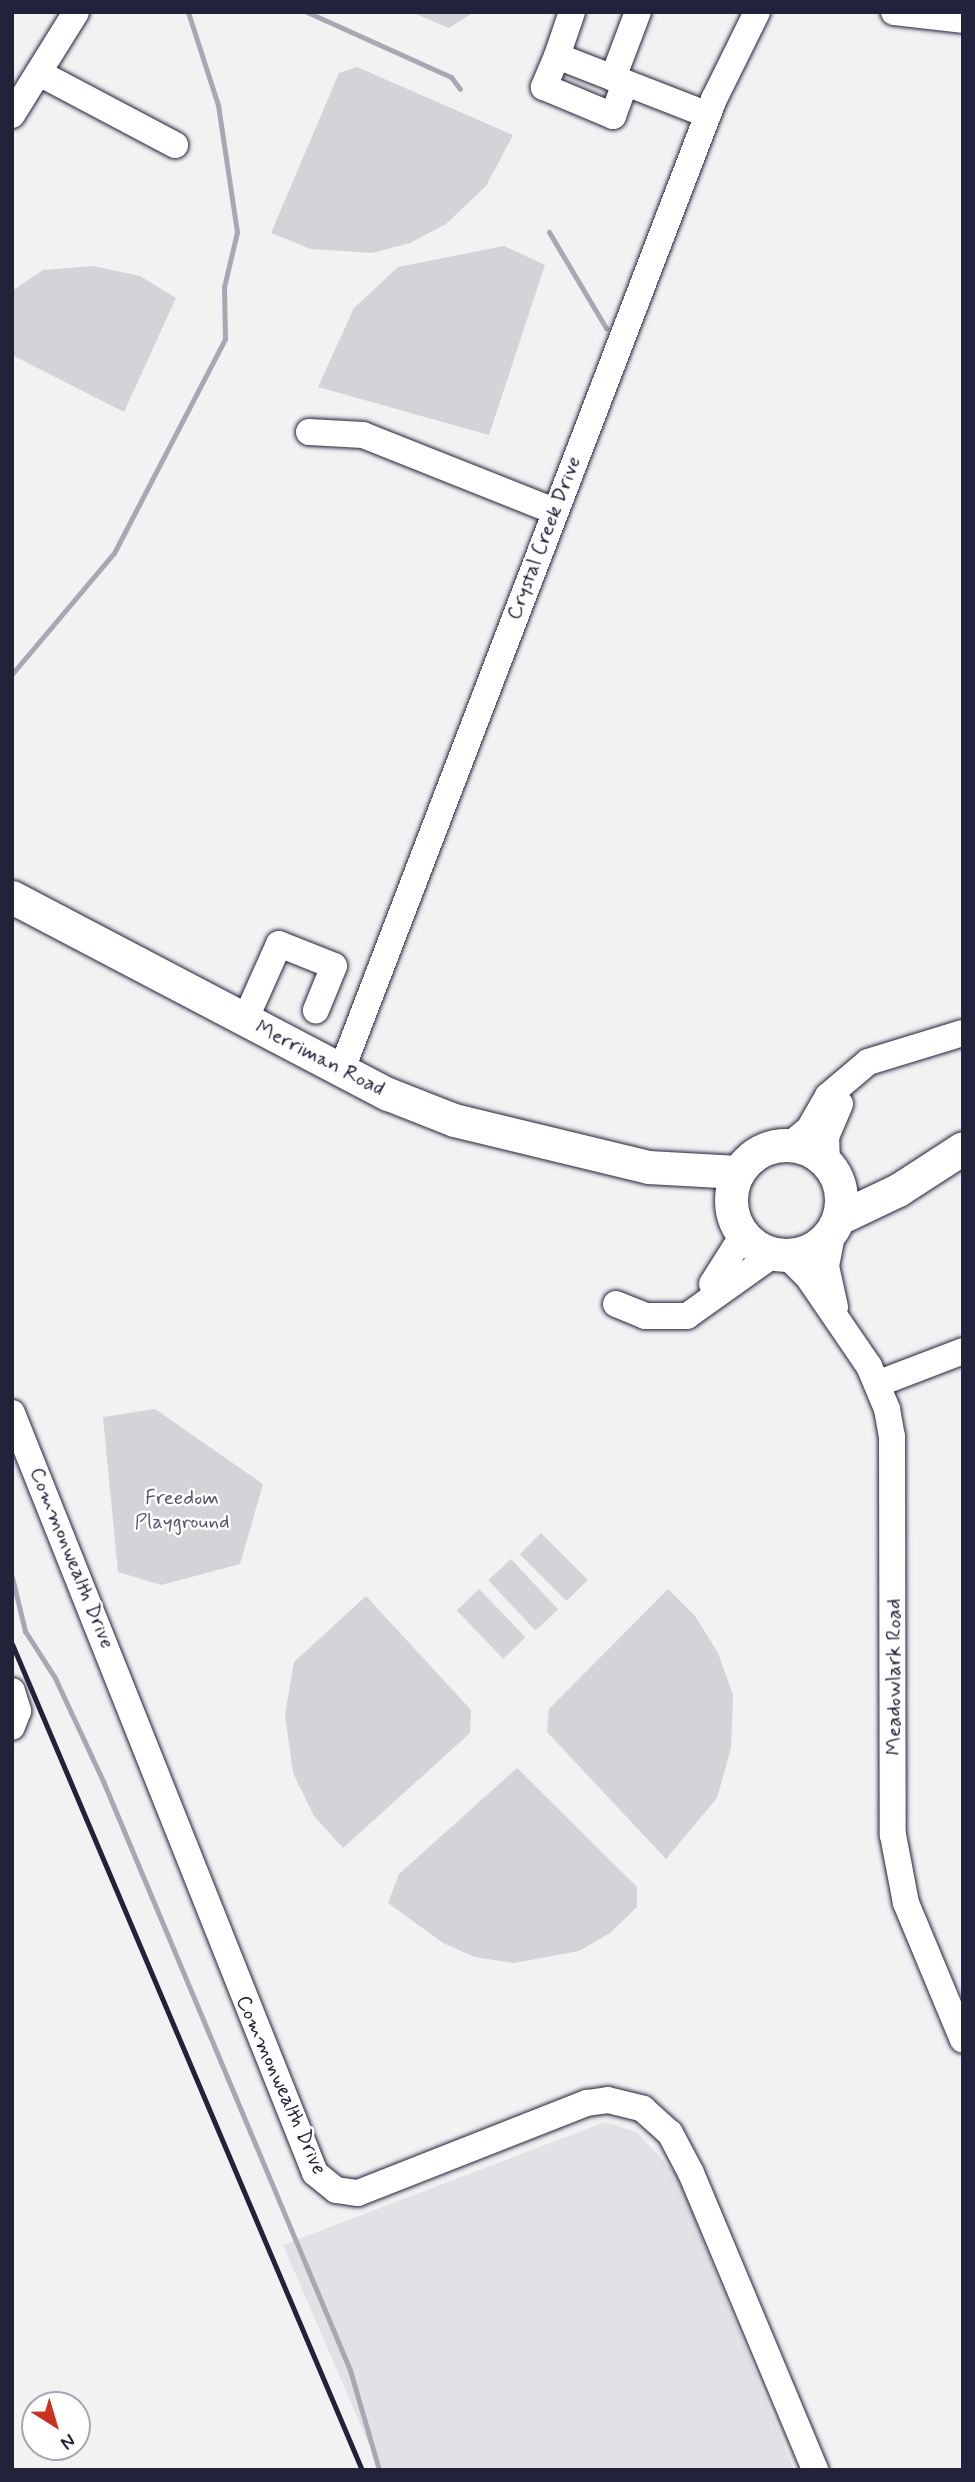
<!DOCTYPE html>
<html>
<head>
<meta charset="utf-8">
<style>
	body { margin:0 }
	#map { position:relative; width:975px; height:2482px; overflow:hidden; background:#f2f2f3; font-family:Mynerve,sans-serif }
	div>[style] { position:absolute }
	.built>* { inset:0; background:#e2e2e6 }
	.green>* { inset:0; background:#d3d3d8; transform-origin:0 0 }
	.stream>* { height:5px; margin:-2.5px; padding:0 2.5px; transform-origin:2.5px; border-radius:2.5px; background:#a8a8b2 }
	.roads { filter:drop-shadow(0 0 2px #22223b) drop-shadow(0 0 2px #22223b) }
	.minor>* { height:26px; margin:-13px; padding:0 13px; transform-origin:13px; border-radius:13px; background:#fff }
	.major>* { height:33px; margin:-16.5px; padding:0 16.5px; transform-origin:16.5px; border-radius:16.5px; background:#fff }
	.major>.ring { margin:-16.5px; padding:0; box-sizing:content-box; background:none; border:33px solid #fff; border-radius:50% }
	.rail>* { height:5px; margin:-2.5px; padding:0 2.5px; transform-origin:2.5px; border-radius:2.5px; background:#22223b }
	span { translate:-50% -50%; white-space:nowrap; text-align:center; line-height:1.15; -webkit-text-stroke:5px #fff; paint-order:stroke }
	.street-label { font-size:21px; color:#22223b }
	.park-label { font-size:21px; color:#57576a }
	.frame { position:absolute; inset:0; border:14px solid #22223b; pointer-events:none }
	.north { position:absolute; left:21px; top:2391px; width:70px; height:70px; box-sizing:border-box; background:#fff; border:2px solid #a7a7b1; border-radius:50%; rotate:143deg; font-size:19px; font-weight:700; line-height:28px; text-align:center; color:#22223b }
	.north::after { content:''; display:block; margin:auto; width:24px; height:32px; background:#c8321e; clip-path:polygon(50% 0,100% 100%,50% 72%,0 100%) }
</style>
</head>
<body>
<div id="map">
	<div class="built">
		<div style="clip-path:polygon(605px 2122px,636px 2132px,677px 2175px,794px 2470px,380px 2470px,283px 2245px)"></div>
	</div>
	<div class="green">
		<div style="clip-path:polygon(411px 12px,474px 12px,449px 28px)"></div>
		<div style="clip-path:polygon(357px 67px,513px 135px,486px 186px,446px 224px,410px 243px,372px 253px,311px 249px,271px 233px,339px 73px)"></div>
		<div style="clip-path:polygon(504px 246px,545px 265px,489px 435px,318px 387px,354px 308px,398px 267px)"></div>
		<div style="clip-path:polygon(93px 266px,140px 276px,176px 298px,124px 412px,12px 355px,12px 291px,43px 270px)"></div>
		<div style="clip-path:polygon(155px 1409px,263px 1484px,240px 1564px,161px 1585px,118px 1572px,103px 1417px)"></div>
		<div style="left:541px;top:1533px;width:66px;height:30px;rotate:45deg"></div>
		<div style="left:511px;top:1559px;width:69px;height:31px;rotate:47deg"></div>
		<div style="left:479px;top:1589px;width:67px;height:31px;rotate:46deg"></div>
		<div style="clip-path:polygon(668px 1589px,695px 1616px,718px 1653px,733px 1695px,731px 1748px,717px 1798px,666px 1859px,547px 1732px,549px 1709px)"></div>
		<div style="clip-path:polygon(366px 1596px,471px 1710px,470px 1733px,343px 1848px,314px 1816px,293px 1773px,285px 1715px,294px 1662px)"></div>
		<div style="clip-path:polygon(517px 1768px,637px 1887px,637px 1907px,610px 1933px,579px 1951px,514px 1963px,475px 1957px,443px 1943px,388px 1903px,399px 1874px)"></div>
	</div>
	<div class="stream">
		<div style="left:307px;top:12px;width:158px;rotate:24.3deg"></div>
		<div style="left:451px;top:77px;width:15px;rotate:53deg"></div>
		<div style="left:549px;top:232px;width:112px;rotate:59.3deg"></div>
		<div style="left:12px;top:674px;width:158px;rotate:-49.9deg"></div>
		<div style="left:114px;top:553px;width:241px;rotate:-62.6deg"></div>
		<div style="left:225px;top:339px;width:52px;rotate:-91.1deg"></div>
		<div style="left:224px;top:287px;width:57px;rotate:-76.7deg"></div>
		<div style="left:237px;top:232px;width:128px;rotate:-98.5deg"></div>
		<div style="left:218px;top:105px;width:98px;rotate:-107.9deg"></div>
		<div style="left:12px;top:1577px;width:56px;rotate:76.5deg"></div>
		<div style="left:25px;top:1631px;width:56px;rotate:57.4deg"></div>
		<div style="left:55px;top:1678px;width:114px;rotate:65deg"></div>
		<div style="left:103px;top:1781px;width:639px;rotate:67.25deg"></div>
		<div style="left:350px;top:2370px;width:104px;rotate:73.8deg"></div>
	</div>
	<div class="roads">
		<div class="minor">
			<div style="left:572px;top:12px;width:46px;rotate:108.8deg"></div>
			<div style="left:557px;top:56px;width:162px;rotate:21.3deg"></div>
			<div style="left:894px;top:12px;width:69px;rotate:6.6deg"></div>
			<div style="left:557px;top:56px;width:34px;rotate:113deg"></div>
			<div style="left:544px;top:87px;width:75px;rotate:22.8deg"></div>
			<div style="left:613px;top:116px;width:35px;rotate:-70deg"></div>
			<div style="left:39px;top:73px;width:154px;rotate:27.9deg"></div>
			<div style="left:613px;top:78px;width:71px;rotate:-69.3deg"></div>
			<div style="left:12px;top:115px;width:121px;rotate:-58.1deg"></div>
			<div style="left:309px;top:432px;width:54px;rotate:3.2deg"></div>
			<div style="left:363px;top:435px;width:206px;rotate:21.7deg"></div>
			<div style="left:245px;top:1020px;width:83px;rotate:-65.9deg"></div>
			<div style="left:279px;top:944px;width:59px;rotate:21.8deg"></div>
			<div style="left:334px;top:966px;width:48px;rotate:112.2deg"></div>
			<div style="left:342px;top:1069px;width:1039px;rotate:-69.02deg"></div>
			<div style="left:714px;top:99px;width:97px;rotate:-63.7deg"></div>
			<div style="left:791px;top:1144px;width:23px;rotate:-40deg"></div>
			<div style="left:809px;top:1129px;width:38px;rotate:-60deg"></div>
			<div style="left:828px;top:1096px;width:52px;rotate:-40.4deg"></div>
			<div style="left:868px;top:1062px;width:99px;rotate:-17deg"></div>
			<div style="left:827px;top:1163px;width:26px;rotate:-92deg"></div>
			<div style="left:826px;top:1137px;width:36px;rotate:-67deg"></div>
			<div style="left:833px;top:1230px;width:37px;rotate:101deg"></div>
			<div style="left:826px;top:1266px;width:42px;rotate:77.6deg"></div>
			<div style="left:786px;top:1255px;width:31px;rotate:45deg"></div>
			<div style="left:808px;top:1277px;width:108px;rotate:55.6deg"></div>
			<div style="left:869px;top:1366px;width:47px;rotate:67.3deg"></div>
			<div style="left:887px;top:1409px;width:27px;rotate:80deg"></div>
			<div style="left:892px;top:1436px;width:399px;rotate:89.9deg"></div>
			<div style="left:893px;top:1835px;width:69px;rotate:79.2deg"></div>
			<div style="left:906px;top:1903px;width:148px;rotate:67.4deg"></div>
			<div style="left:712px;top:1284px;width:58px;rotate:-57.7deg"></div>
			<div style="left:616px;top:1304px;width:31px;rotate:22deg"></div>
			<div style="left:645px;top:1316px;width:42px"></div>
			<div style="left:687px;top:1316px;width:107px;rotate:-35.5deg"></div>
			<div style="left:877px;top:1384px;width:92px;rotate:-21deg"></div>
			<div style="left:12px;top:1413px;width:818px;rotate:68.26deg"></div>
			<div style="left:315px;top:2173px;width:27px;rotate:39deg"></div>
			<div style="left:336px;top:2190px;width:22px;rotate:8deg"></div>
			<div style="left:358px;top:2193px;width:246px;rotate:-21.5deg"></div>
			<div style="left:587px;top:2103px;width:21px;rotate:-8deg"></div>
			<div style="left:608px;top:2100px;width:36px;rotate:14deg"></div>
			<div style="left:643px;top:2109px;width:36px;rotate:42deg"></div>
			<div style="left:670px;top:2133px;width:45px;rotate:62.3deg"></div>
			<div style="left:691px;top:2173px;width:322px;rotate:67.3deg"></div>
			<div style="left:12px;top:1691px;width:21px;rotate:73deg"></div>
			<div style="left:18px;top:1711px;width:17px;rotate:111deg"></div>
		</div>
		<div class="major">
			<div style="left:12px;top:897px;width:424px;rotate:27.7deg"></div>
			<div style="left:388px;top:1094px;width:71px;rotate:21.5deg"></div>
			<div style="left:454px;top:1120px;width:200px;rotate:13.6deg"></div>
			<div style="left:648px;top:1167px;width:90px;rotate:3.2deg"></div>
			<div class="ring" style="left:731px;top:1145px;width:77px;height:77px"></div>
			<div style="left:839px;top:1218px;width:65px;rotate:-25.4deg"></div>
			<div style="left:898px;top:1190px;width:77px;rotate:-32.9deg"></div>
		</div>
	</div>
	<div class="rail">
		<div style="left:12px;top:1644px;width:897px;rotate:67.04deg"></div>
	</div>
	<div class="street-label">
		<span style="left:544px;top:538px;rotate:-69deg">Crystal Creek Drive</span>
		<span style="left:320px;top:1058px;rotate:27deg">Merriman Road</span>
		<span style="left:72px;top:1558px;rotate:68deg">Commonwealth Drive</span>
		<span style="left:894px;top:1677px;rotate:-90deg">Meadowlark Road</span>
		<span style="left:281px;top:2085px;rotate:66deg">Commonwealth Drive</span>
	</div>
	<div class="park-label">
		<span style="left:182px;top:1510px">Freedom<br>Playground</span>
	</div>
	<div class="frame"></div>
	<div class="north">N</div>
</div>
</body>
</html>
